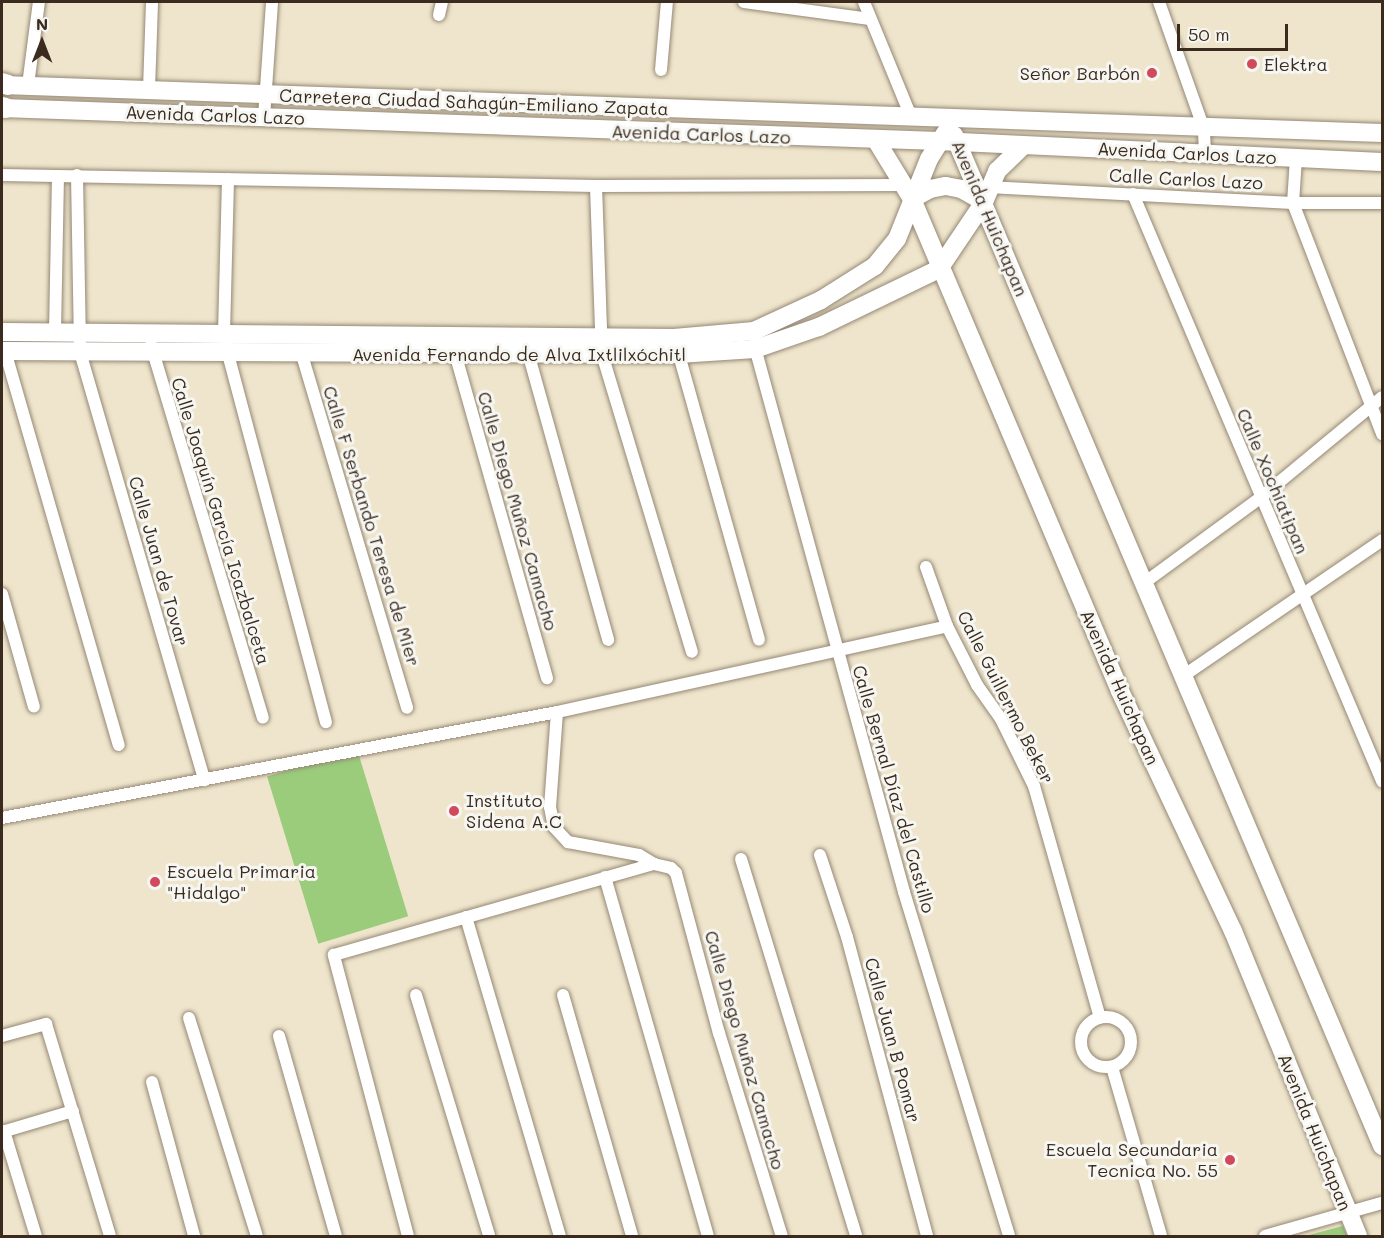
<!DOCTYPE html>
<html>
<head>
<meta charset="utf-8">
<style>
	body { margin:0 }
	#map { position:relative; width:1384px; height:1238px; overflow:hidden; background:#efe5cc; font-family:Mali,sans-serif }
	div>[style] { position:absolute }
	.green>* { inset:0; background:#9acc7c; transform-origin:0 0 }
	.roads { filter:drop-shadow(0 0 2px #958875) drop-shadow(0 0 2px #958875) }
	.street>* { height:12px; margin:-6px; padding:0 6px; transform-origin:6px; border-radius:6px; background:#fff }
	.street>.ring { margin:-6px; padding:0; box-sizing:content-box; background:none; border:12px solid #fff; border-radius:50% }
	.secondary>* { height:18px; margin:-9px; padding:0 9px; transform-origin:9px; border-radius:9px; background:#fff }
	.primary>* { height:20px; margin:-10px; padding:0 10px; transform-origin:10px; border-radius:10px; background:#fff }
	.dots>* { width:16px; height:16px; translate:-50% -50%; box-sizing:border-box; border:3px solid #f6f6f2; border-radius:50% }
	span { translate:-50% -50%; white-space:nowrap; text-align:center; line-height:1.15; -webkit-text-stroke:6px #f6f6f2; paint-order:stroke }
	.poi-label { font-size:18px; color:#3b2a1e }
	.left { translate:0 -50%; text-align:left }
	.right { translate:-100% -50%; text-align:right }
	.street-label { font-size:18px; color:#3b2a1e }
	.frame { position:absolute; inset:0; border:3px solid #3b2a1e; pointer-events:none }
	.north { position:absolute; left:12px; top:12px; width:60px; height:60px; -webkit-text-stroke:4px #f6f6f2; paint-order:stroke; rotate:0deg; font-size:16px; font-weight:700; line-height:24px; text-align:center; color:#3b2a1e }
	.north::after { content:''; display:block; margin:auto; width:21px; height:27px; background:#3b2a1e; clip-path:polygon(50% 0,100% 100%,50% 72%,0 100%) }
	.scale { position:absolute; left:1177px; top:24px; width:111px; height:27px; box-sizing:border-box; border:3px solid #3b2a1e; border-top:0; padding-left:8px; font-size:18px; line-height:21px; white-space:nowrap; color:#3b2a1e; -webkit-text-stroke:4px #f6f6f2; paint-order:stroke }
</style>
</head>
<body>
<div id="map">
	<div class="green">
		<div style="left:357px;top:749px;width:175px;height:94px;rotate:73deg"></div>
		<div style="clip-path:polygon(1343px 1226px,1347px 1236px,1305px 1236px)"></div>
	</div>
	<div class="roads">
		<div class="street">
			<div style="left:744px;top:2px;width:127px;rotate:7.7deg"></div>
			<div style="left:864px;top:2px;width:126px;rotate:67.7deg"></div>
			<div style="left:1159px;top:2px;width:135px;rotate:70.5deg"></div>
			<div style="left:1204px;top:129px;width:25px;rotate:88deg"></div>
			<div style="left:439px;top:15px;width:13px;rotate:-77deg"></div>
			<div style="left:661px;top:70px;width:68px;rotate:-85deg"></div>
			<div style="left:28px;top:85px;width:84px;rotate:-82.5deg"></div>
			<div style="left:149px;top:89px;width:87px;rotate:-88deg"></div>
			<div style="left:264px;top:117px;width:115px;rotate:-86deg"></div>
			<div style="left:1296px;top:158px;width:45px;rotate:93.8deg"></div>
			<div style="left:1293px;top:203px;width:248px;rotate:68.9deg"></div>
			<div style="left:2px;top:175px;width:594px;rotate:1.06deg"></div>
			<div style="left:596px;top:186px;width:309px;rotate:-0.2deg"></div>
			<div style="left:77px;top:175px;width:177px;rotate:89deg"></div>
			<div style="left:80px;top:352px;width:446px;rotate:73.8deg"></div>
			<div style="left:596px;top:186px;width:168px;rotate:88deg"></div>
			<div style="left:602px;top:354px;width:311px;rotate:73.2deg"></div>
			<div style="left:988px;top:187px;width:305px;rotate:3deg"></div>
			<div style="left:1293px;top:203px;width:89px"></div>
			<div style="left:1133px;top:194px;width:638px;rotate:67.01deg"></div>
			<div style="left:55px;top:332px;width:156px;rotate:-88.9deg"></div>
			<div style="left:224px;top:333px;width:154px;rotate:-88.5deg"></div>
			<div style="left:754px;top:344px;width:568px;rotate:74.69deg"></div>
			<div style="left:904px;top:892px;width:360px;rotate:73deg"></div>
			<div style="left:151px;top:345px;width:389px;rotate:73.3deg"></div>
			<div style="left:677px;top:348px;width:303px;rotate:74.3deg"></div>
			<div style="left:527px;top:349px;width:302px;rotate:74.4deg"></div>
			<div style="left:5px;top:351px;width:410px;rotate:73.9deg"></div>
			<div style="left:455px;top:353px;width:338px;rotate:74.2deg"></div>
			<div style="left:228px;top:354px;width:381px;rotate:75.1deg"></div>
			<div style="left:302px;top:355px;width:368px;rotate:73.4deg"></div>
			<div style="left:926px;top:567px;width:63px;rotate:70.4deg"></div>
			<div style="left:947px;top:626px;width:66px;rotate:63deg"></div>
			<div style="left:977px;top:685px;width:42px;rotate:54.8deg"></div>
			<div style="left:1001px;top:719px;width:75px;rotate:63.8deg"></div>
			<div style="left:1034px;top:786px;width:241px;rotate:74.1deg"></div>
			<div style="left:1144px;top:583px;width:144px;rotate:-36.2deg"></div>
			<div style="left:1260px;top:498px;width:158px;rotate:-39.6deg"></div>
			<div style="left:2px;top:594px;width:117px;rotate:74.2deg"></div>
			<div style="left:1183px;top:676px;width:241px;rotate:-34.3deg"></div>
			<div style="left:557px;top:712px;width:95px;rotate:94.2deg"></div>
			<div style="left:550px;top:807px;width:20px;rotate:79deg"></div>
			<div style="left:554px;top:827px;width:21px;rotate:47deg"></div>
			<div style="left:568px;top:842px;width:72px;rotate:10.4deg"></div>
			<div style="left:639px;top:855px;width:17px;rotate:31deg"></div>
			<div style="left:2px;top:818px;width:565px;rotate:-10.81deg"></div>
			<div style="left:557px;top:712px;width:399px;rotate:-12.4deg"></div>
			<div style="left:820px;top:855px;width:86px;rotate:71.8deg"></div>
			<div style="left:847px;top:937px;width:310px;rotate:75deg"></div>
			<div style="left:741px;top:859px;width:394px;rotate:73deg"></div>
			<div style="left:605px;top:877px;width:373px;rotate:74deg"></div>
			<div style="left:466px;top:917px;width:333px;rotate:73.6deg"></div>
			<div style="left:416px;top:995px;width:252px;rotate:73.1deg"></div>
			<div style="left:563px;top:995px;width:251px;rotate:74deg"></div>
			<div class="ring" style="left:1081px;top:1017px;width:38px;height:38px"></div>
			<div style="left:189px;top:1018px;width:228px;rotate:72.7deg"></div>
			<div style="left:2px;top:1036px;width:46px;rotate:-15.3deg"></div>
			<div style="left:46px;top:1024px;width:221px;rotate:73.2deg"></div>
			<div style="left:279px;top:1036px;width:208px;rotate:74.1deg"></div>
			<div style="left:1112px;top:1067px;width:176px;rotate:73.8deg"></div>
			<div style="left:152px;top:1082px;width:160px;rotate:74.7deg"></div>
			<div style="left:4px;top:1131px;width:110px;rotate:73.1deg"></div>
			<div style="left:2px;top:1132px;width:74px;rotate:-16.5deg"></div>
			<div style="left:408px;top:1236px;width:291px;rotate:-104.8deg"></div>
			<div style="left:334px;top:955px;width:333px;rotate:-15.9deg"></div>
			<div style="left:654px;top:864px;width:17px;rotate:13deg"></div>
			<div style="left:671px;top:868px;width:7px;rotate:45deg"></div>
			<div style="left:676px;top:873px;width:166px;rotate:75deg"></div>
			<div style="left:719px;top:1033px;width:213px;rotate:72.8deg"></div>
			<div style="left:1265px;top:1236px;width:122px;rotate:-15.8deg"></div>
		</div>
		<div class="secondary">
			<div style="left:2px;top:85px;width:1381px;rotate:1.99deg"></div>
			<div style="left:2px;top:108px;width:937px;rotate:2.02deg"></div>
			<div style="left:938px;top:141px;width:444px;rotate:2.7deg"></div>
			<div style="left:954px;top:135px;width:1098px;rotate:67.05deg"></div>
			<div style="left:876px;top:140px;width:69px;rotate:58.6deg"></div>
			<div style="left:912px;top:199px;width:534px;rotate:67.08deg"></div>
			<div style="left:1120px;top:691px;width:265px;rotate:64.8deg"></div>
			<div style="left:1233px;top:931px;width:330px;rotate:67.7deg"></div>
			<div style="left:912px;top:199px;width:21px;rotate:-29deg"></div>
			<div style="left:930px;top:189px;width:16px;rotate:-11deg"></div>
			<div style="left:946px;top:186px;width:15px;rotate:11deg"></div>
			<div style="left:961px;top:189px;width:26px;rotate:29deg"></div>
			<div style="left:2px;top:332px;width:672px;rotate:0.51deg"></div>
			<div style="left:674px;top:338px;width:80px;rotate:-5deg"></div>
			<div style="left:754px;top:331px;width:74px;rotate:-24.8deg"></div>
			<div style="left:821px;top:300px;width:64px;rotate:-32.2deg"></div>
			<div style="left:875px;top:266px;width:35px;rotate:-51deg"></div>
			<div style="left:897px;top:239px;width:86px;rotate:-68.2deg"></div>
			<div style="left:929px;top:159px;width:31px;rotate:-58deg"></div>
			<div style="left:2px;top:351px;width:676px;rotate:0.25deg"></div>
			<div style="left:678px;top:354px;width:77px;rotate:-3.7deg"></div>
			<div style="left:755px;top:349px;width:68px;rotate:-19deg"></div>
			<div style="left:819px;top:327px;width:133px;rotate:-25.8deg"></div>
			<div style="left:939px;top:269px;width:81px;rotate:-56.1deg"></div>
			<div style="left:984px;top:202px;width:34px;rotate:-67deg"></div>
			<div style="left:997px;top:171px;width:37px;rotate:-44deg"></div>
		</div>
		<div class="primary">
			<div style="left:2px;top:83px;width:6px;rotate:18deg"></div>
			<div style="left:2px;top:107px;width:4px;rotate:14deg"></div>
		</div>
	</div>
	<div class="dots">
		<div style="left:1252px;top:64px;background:#d1495b"></div>
		<div style="left:1152px;top:73px;background:#d1495b"></div>
		<div style="left:454px;top:811px;background:#d1495b"></div>
		<div style="left:155px;top:882px;background:#d1495b"></div>
		<div style="left:1230px;top:1160px;background:#d1495b"></div>
	</div>
	<div class="poi-label">
		<span class="left" style="left:1264px;top:64px">Elektra</span>
		<span class="right" style="left:1140px;top:73px">Señor Barbón</span>
		<span class="left" style="left:466px;top:811px">Instituto<br>Sidena A.C</span>
		<span class="left" style="left:167px;top:882px">Escuela Primaria<br>"Hidalgo"</span>
		<span class="right" style="left:1218px;top:1160px">Escuela Secundaria<br>Tecnica No. 55</span>
	</div>
	<div class="street-label">
		<span style="left:474px;top:102px;rotate:2deg">Carretera Ciudad Sahagún-Emiliano Zapata</span>
		<span style="left:215px;top:115px;rotate:2deg">Avenida Carlos Lazo</span>
		<span style="left:701px;top:134px;rotate:2deg">Avenida Carlos Lazo</span>
		<span style="left:1187px;top:153px;rotate:3deg">Avenida Carlos Lazo</span>
		<span style="left:1186px;top:179px;rotate:3deg">Calle Carlos Lazo</span>
		<span style="left:990px;top:218px;rotate:67deg">Avenida Huichapan</span>
		<span style="left:519px;top:354px">Avenida Fernando de Alva Ixtlilxóchitl</span>
		<span style="left:1273px;top:481px;rotate:67deg">Calle Xochiatipan</span>
		<span style="left:518px;top:511px;rotate:74deg">Calle Diego Muñoz Camacho</span>
		<span style="left:221px;top:521px;rotate:73deg">Calle Joaquín García Icazbalceta</span>
		<span style="left:372px;top:526px;rotate:73deg">Calle F Serbando Teresa de Mier</span>
		<span style="left:159px;top:561px;rotate:74deg">Calle Juan de Tovar</span>
		<span style="left:1120px;top:687px;rotate:66deg">Avenida Huichapan</span>
		<span style="left:1006px;top:697px;rotate:63deg">Calle Guillermo Beker</span>
		<span style="left:894px;top:789px;rotate:74deg">Calle Bernal Díaz del Castillo</span>
		<span style="left:893px;top:1040px;rotate:75deg">Calle Juan B Pomar</span>
		<span style="left:745px;top:1050px;rotate:74deg">Calle Diego Muñoz Camacho</span>
		<span style="left:1315px;top:1132px;rotate:68deg">Avenida Huichapan</span>
	</div>
	<div class="frame"></div>
	<div class="north">N</div>
	<div class="scale">50 m</div>
</div>
</body>
</html>
